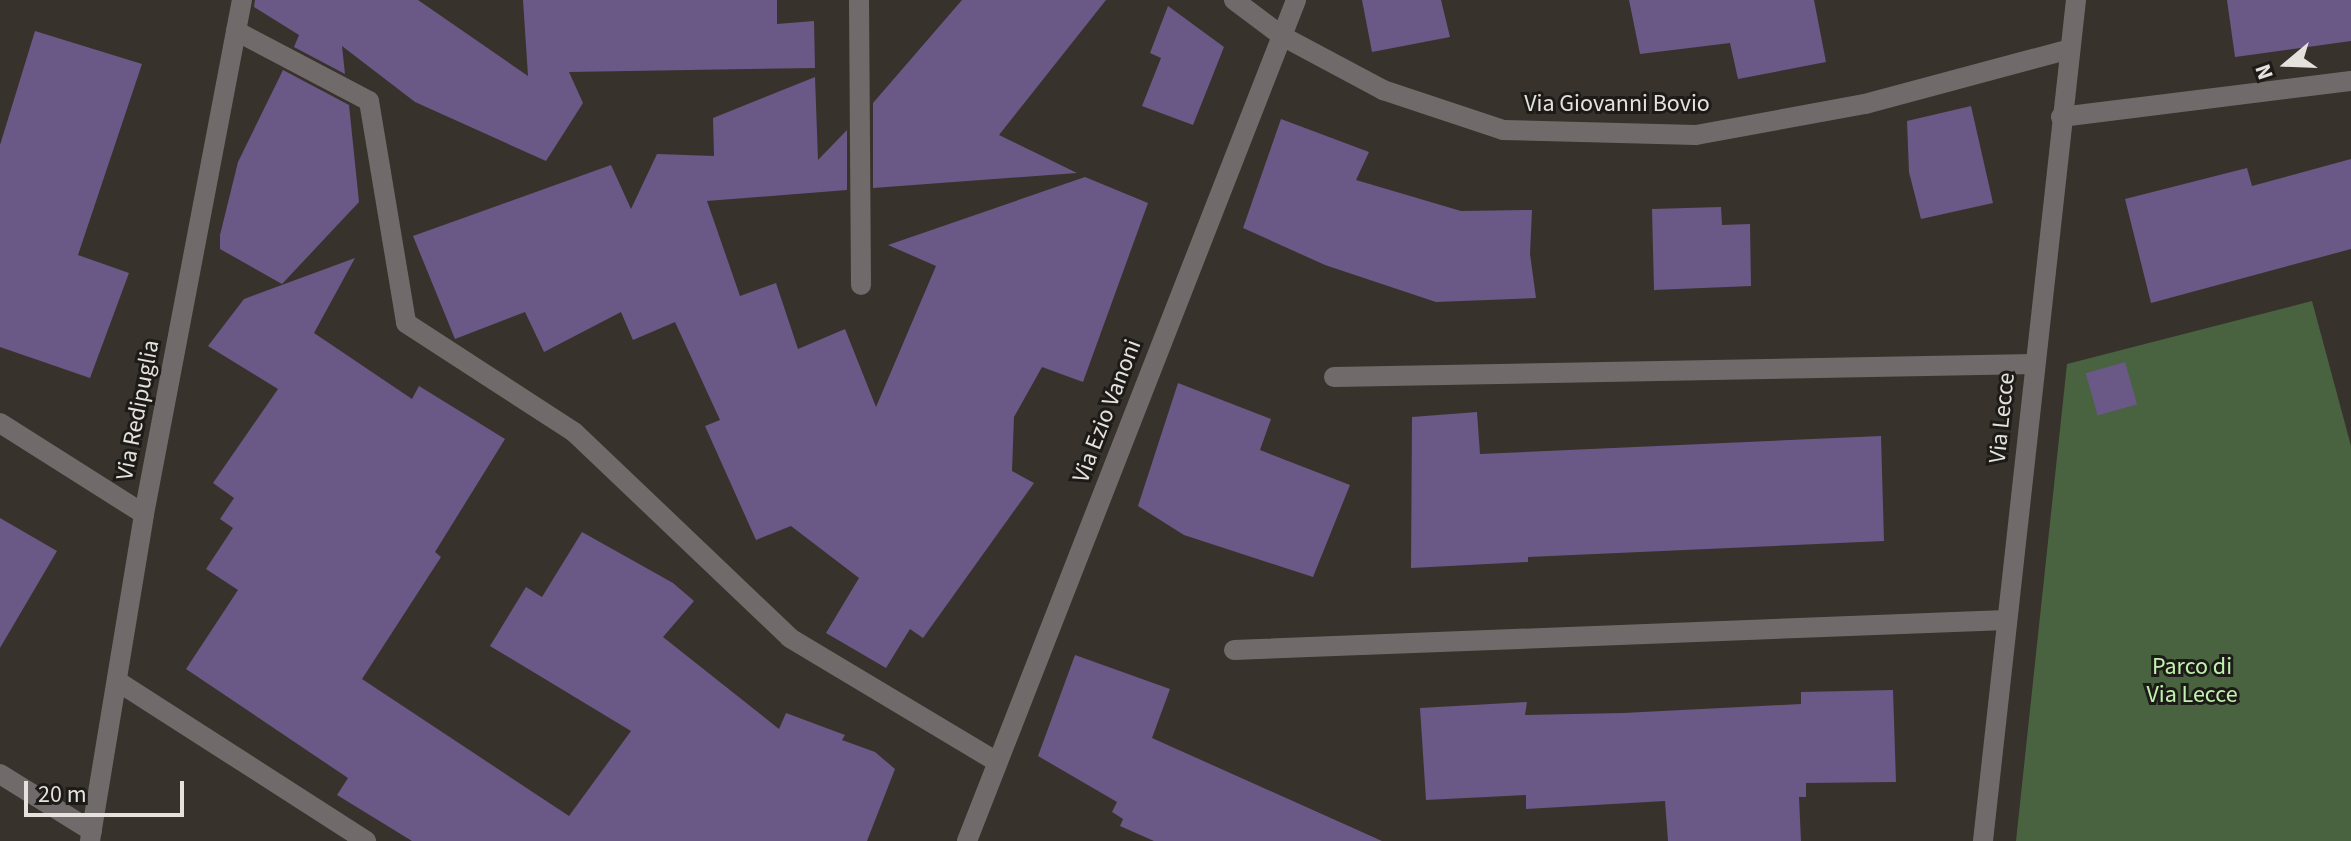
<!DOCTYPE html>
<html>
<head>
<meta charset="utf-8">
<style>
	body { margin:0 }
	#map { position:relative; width:2351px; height:841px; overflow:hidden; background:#38322c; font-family:"Source Sans 3",sans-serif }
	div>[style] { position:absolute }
	.green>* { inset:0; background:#496340 }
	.building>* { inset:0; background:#6a5886; transform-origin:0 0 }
	.minor>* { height:20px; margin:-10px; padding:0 10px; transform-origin:10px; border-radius:10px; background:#706b6a }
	span { translate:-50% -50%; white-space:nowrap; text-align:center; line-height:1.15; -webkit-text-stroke:6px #1d1b18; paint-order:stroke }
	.street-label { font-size:24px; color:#e5e1dd }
	.park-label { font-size:24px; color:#c0f2ad }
	.north { position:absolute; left:2247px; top:24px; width:80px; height:80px; -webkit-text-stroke:6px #1d1b18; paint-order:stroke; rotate:251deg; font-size:22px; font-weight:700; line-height:32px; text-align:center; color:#e5e1dd }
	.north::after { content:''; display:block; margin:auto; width:28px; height:36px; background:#e5e1dd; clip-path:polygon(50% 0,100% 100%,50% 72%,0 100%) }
	.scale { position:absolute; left:24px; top:781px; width:160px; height:36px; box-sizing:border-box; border:4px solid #e5e1dd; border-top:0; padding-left:10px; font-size:24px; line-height:28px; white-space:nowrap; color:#e5e1dd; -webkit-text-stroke:6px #1d1b18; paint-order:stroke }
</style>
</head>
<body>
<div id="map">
	<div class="green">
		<div style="clip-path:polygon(2312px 301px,2351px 446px,2351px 841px,2016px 841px,2067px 364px)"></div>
	</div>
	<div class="building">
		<div style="clip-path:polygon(255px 0,418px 0,528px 76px,523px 0,777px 0,777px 24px,814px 21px,815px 68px,569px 72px,583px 103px,546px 161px,415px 102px,342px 46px,345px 74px,294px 47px,299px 35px,254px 7px)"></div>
		<div style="clip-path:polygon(962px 0,1106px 0,999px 135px,1077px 173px,873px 188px,873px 103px)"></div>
		<div style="clip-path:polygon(1362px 0,1441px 0,1450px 37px,1372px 52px)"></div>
		<div style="clip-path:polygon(1629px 0,1814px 0,1826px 62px,1738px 79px,1730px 43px,1640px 54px)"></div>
		<div style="clip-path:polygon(2227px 0,2351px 0,2351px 41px,2235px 57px)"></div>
		<div style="clip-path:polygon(1168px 6px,1224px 47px,1193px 125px,1142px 106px,1161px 58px,1150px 53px)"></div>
		<div style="clip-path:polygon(35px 31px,142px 64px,78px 255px,129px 273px,90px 378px,0 347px,0 145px)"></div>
		<div style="clip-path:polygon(283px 70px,349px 105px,359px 202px,282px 284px,220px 249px,220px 235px,238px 162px)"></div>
		<div style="clip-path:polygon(815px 77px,818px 160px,847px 130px,847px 190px,707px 201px,740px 296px,776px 283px,798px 349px,845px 329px,876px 407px,936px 266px,888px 245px,1085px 177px,1148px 203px,1083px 382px,1042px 367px,1014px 417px,1012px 471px,1034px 483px,923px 638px,910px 629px,886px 668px,826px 633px,859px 578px,791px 526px,756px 540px,705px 426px,720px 420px,675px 322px,633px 340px,621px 312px,544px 352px,525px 312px,455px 339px,413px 236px,611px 165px,631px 209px,657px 154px,714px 156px,713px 118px)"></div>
		<div style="clip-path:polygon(1971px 106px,1993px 203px,1921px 219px,1909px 172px,1907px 121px)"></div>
		<div style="clip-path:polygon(1281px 119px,1369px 152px,1356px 180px,1461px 211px,1532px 210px,1530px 254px,1536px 298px,1436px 302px,1325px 265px,1243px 228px)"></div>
		<div style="clip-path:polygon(2351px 159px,2351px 249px,2151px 303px,2125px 199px,2247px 168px,2252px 186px)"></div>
		<div style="clip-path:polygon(1721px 207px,1722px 225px,1750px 224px,1751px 286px,1654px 290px,1652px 209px)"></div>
		<div style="clip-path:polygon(355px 258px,314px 333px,412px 399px,419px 386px,505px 439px,435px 552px,441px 557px,362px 679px,569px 816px,631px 731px,490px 646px,526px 587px,542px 597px,582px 532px,673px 583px,694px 601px,663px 637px,779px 729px,786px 713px,845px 735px,842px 740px,875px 752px,895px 769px,867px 841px,412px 841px,337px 795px,348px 778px,186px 669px,238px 590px,206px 569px,233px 528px,220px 519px,234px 498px,213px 483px,278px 389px,208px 346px,244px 299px)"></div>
		<div style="left:2125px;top:362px;width:44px;height:41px;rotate:74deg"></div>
		<div style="clip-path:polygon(1178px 383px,1271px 419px,1260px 450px,1350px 485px,1313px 577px,1184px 535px,1138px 506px)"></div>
		<div style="clip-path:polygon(1477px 412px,1480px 454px,1881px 436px,1884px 541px,1528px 557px,1528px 562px,1411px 568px,1412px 417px)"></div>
		<div style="clip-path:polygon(0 518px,57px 551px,0 648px)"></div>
		<div style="clip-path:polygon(1075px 655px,1170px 689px,1152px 738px,1382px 841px,1154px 841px,1120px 826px,1123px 819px,1112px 812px,1117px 802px,1038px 756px)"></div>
		<div style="clip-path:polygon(1893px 690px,1896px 782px,1806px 783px,1806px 797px,1799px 797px,1801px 841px,1668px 841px,1665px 801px,1526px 809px,1526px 795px,1426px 800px,1420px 708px,1527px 702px,1525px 715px,1623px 713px,1801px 704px,1801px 692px)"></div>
	</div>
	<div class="minor">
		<div style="left:859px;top:0;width:285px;rotate:89.6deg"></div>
		<div style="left:1234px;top:0;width:60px;rotate:36.9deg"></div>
		<div style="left:1282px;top:36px;width:115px;rotate:28.1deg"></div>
		<div style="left:1383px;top:90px;width:126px;rotate:18.4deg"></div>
		<div style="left:1503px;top:130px;width:193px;rotate:1.5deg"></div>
		<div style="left:1696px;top:135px;width:172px;rotate:-10.4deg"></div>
		<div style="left:1865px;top:104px;width:212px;rotate:-15deg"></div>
		<div style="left:236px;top:31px;width:150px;rotate:27.8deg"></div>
		<div style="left:369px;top:101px;width:225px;rotate:80.5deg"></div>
		<div style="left:406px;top:323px;width:200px;rotate:33deg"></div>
		<div style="left:574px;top:432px;width:298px;rotate:43.6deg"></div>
		<div style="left:790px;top:638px;width:241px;rotate:30.9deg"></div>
		<div style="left:2061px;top:117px;width:292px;rotate:-7.1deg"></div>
		<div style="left:1334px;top:377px;width:700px;rotate:-1.06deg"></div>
		<div style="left:0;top:423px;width:170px;rotate:32.3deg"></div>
		<div style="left:1234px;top:650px;width:773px;rotate:-2.23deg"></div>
		<div style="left:117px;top:681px;width:296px;rotate:32.7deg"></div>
		<div style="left:0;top:774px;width:108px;rotate:31.8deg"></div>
		<div style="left:90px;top:841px;width:331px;rotate:-80.6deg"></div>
		<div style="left:144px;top:514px;width:523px;rotate:-79.21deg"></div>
		<div style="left:967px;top:841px;width:903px;rotate:-68.63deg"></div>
		<div style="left:1983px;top:841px;width:846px;rotate:-83.69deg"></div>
	</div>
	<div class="street-label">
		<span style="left:1617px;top:104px">Via Giovanni Bovio</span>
		<span style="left:138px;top:410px;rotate:-79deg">Via Redipuglia</span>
		<span style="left:1107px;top:411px;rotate:-69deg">Via Ezio Vanoni</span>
		<span style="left:2002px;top:418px;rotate:-84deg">Via Lecce</span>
	</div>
	<div class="park-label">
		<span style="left:2192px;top:681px">Parco di<br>Via Lecce</span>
	</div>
	<div class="north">N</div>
	<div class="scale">20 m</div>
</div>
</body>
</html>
